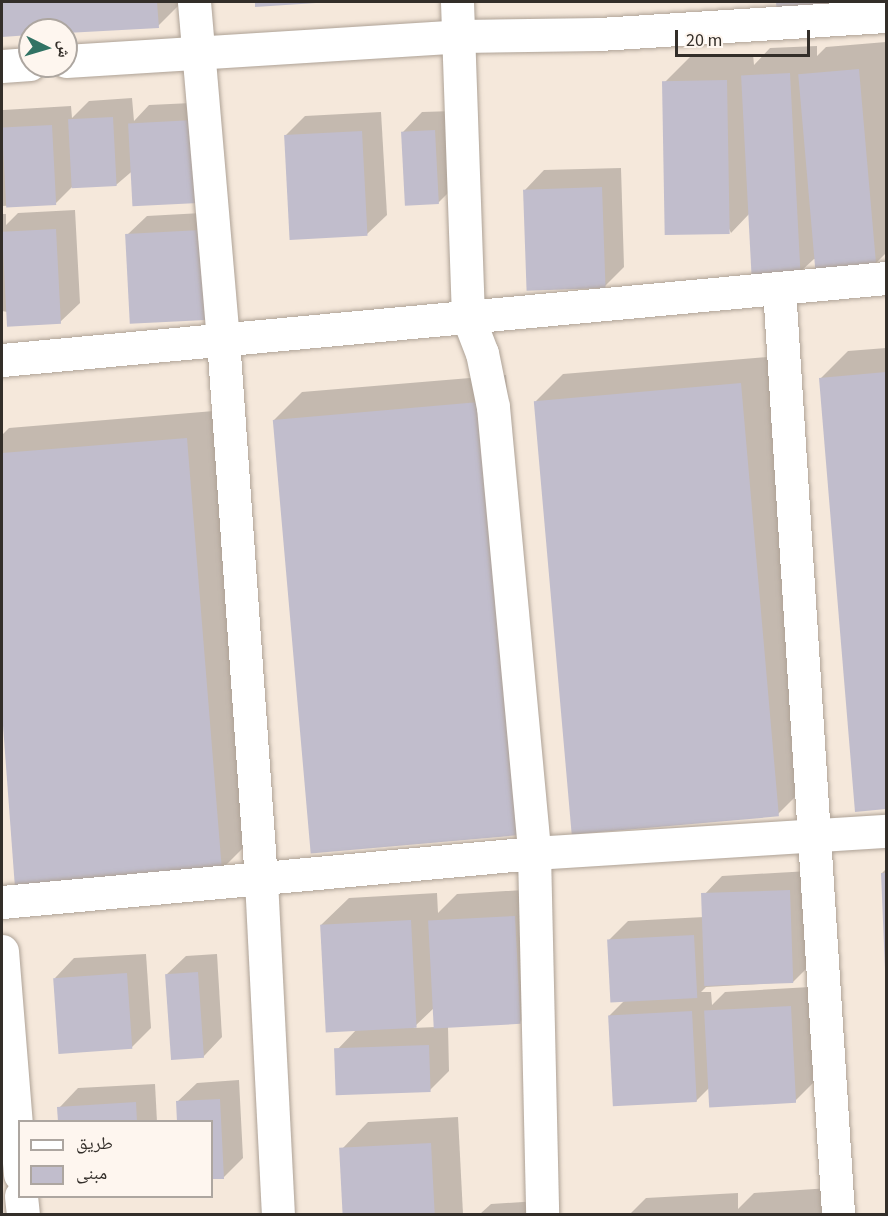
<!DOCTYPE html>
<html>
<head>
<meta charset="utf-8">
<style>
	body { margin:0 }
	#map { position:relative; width:888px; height:1216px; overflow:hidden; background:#f5e8db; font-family:"Source Sans 3","Noto Naskh Arabic",sans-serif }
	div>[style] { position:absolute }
	.shadow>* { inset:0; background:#0003 }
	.building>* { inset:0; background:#c1bdcc; transform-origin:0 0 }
	.roads { filter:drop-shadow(0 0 2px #aea296) drop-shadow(0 0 2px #aea296) }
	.minor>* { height:33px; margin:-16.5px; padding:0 16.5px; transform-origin:16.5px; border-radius:16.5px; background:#fff }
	span { translate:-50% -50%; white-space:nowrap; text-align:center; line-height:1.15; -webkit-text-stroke:4.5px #fef6ef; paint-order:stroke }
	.frame { position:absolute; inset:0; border:3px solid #332e29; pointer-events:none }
	.legend { position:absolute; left:18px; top:1120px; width:195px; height:78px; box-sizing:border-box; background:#fef6ef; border:2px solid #ada6a0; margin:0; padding:8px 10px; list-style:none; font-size:18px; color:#332e29 }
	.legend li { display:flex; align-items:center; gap:12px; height:30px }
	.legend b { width:30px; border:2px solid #ada6a0 }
	.north { position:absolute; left:18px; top:18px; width:60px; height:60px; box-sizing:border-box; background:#fef6ef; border:2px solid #ada6a0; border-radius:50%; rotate:95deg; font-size:16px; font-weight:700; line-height:24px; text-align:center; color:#332e29 }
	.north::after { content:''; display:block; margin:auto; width:21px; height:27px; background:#317364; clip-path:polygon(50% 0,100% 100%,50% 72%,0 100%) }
	.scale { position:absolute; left:675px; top:30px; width:135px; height:27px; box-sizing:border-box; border:3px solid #332e29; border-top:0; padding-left:8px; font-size:18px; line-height:21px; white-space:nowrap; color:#332e29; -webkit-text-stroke:4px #fef6ef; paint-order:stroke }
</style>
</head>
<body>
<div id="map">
	<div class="shadow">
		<div style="clip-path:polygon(2px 2px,182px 2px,158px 26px,30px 30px,30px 34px,2px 35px)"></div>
		<div style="clip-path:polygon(256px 2px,320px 2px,257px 5px)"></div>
		<div style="clip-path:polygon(778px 2px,886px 2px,779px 13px)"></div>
		<div style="clip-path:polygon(886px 42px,886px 253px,874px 265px,814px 259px,800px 272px,750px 213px,731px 233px,664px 83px,691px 56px,753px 54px,754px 65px,770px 48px,817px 46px,817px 56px,826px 47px)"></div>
		<div style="clip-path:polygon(132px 98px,134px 121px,149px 105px,213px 102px,116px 185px,72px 187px,56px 203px,2px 206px,3px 110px,71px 106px,72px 118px,89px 101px)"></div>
		<div style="clip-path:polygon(454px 111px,458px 183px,438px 203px,403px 132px,422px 112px)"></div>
		<div style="clip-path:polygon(381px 112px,387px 215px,367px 234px,286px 135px,305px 116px)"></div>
		<div style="clip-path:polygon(621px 168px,624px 267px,604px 287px,525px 190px,544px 170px)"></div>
		<div style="clip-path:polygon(75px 210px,80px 303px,60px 322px,2px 311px,2px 214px,6px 214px,6px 225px,18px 213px)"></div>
		<div style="clip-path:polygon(220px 212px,205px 318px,127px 235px,147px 216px)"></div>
		<div style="clip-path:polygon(886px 348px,886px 808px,856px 810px,821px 378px,848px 351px)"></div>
		<div style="clip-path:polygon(768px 357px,803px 789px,776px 816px,536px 401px,563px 374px)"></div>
		<div style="clip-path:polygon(506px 375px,541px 807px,514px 834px,274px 420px,302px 392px)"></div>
		<div style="clip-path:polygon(214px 411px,249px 842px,222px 869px,17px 887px,2px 700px,2px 435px,9px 428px)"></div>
		<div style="clip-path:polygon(886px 869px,886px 979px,882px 873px)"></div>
		<div style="clip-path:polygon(809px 871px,813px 962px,793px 982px,706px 987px,701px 992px,711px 992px,712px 1005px,725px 992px,810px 987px,814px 1082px,795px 1101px,710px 1087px,696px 1101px,609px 1016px,625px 1000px,608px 941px,628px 921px,704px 917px,703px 896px,722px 876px)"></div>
		<div style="clip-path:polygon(evenodd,541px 889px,548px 995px,520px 1022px,448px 1026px,449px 1071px,430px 1090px,336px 1051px,357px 1029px,321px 925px,349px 898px,437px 893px,438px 913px,457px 894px,541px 889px,435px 1007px,436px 1027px,413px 1028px,435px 1007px)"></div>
		<div style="clip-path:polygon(146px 954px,151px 1028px,131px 1048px,55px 978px,74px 958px)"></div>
		<div style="clip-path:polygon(217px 954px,222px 1037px,203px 1057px,166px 975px,186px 956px)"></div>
		<div style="clip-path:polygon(239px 1080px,243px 1158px,224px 1177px,212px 1178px,212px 1122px,177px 1102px,197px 1083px)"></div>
		<div style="clip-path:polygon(155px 1084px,157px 1122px,60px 1122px,59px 1108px,78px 1088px)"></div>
		<div style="clip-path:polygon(458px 1117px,463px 1214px,344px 1214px,341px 1150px,368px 1122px)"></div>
		<div style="clip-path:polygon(830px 1188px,832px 1214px,630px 1214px,646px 1198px,738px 1193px,738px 1209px,754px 1193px)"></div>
		<div style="clip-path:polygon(63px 1196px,97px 1196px,63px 1198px)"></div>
		<div style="clip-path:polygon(538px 1201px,538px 1214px,480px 1214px,491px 1204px)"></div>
	</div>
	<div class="building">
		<div style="clip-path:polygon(2px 2px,157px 2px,159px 28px,66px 33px,66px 30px,30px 30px,30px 35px,2px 37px)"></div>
		<div style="clip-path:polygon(255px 2px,315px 2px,316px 3px,255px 7px)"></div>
		<div style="clip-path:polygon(776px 2px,886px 2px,777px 14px)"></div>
		<div style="left:859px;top:69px;width:199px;height:61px;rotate:85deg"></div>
		<div style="left:790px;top:73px;width:200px;height:49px;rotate:87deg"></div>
		<div style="left:727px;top:80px;width:154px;height:65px;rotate:89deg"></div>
		<div style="left:113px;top:117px;width:69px;height:45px;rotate:87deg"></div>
		<div style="left:194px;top:120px;width:83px;height:66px;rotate:87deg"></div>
		<div style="left:52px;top:125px;width:80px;height:50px;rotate:87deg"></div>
		<div style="left:435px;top:130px;width:74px;height:34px;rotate:87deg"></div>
		<div style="left:362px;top:131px;width:105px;height:78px;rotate:87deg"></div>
		<div style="left:602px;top:187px;width:101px;height:79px;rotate:88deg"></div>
		<div style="left:56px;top:229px;width:95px;height:54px;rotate:87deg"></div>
		<div style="left:201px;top:230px;width:90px;height:76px;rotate:87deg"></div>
		<div style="clip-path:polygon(886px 372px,886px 809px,855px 812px,819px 378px)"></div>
		<div style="left:741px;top:383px;width:435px;height:208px;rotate:85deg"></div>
		<div style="left:479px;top:402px;width:435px;height:207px;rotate:85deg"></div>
		<div style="clip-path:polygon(187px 438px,222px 871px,15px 888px,2px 712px,2px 453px)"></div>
		<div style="clip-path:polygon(881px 873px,886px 873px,886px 969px,885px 969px)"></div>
		<div style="left:790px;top:890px;width:93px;height:89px;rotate:88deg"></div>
		<div style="left:515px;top:916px;width:108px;height:87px;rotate:87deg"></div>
		<div style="left:411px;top:920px;width:108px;height:91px;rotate:87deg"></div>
		<div style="left:694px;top:935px;width:63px;height:87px;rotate:87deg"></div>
		<div style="left:198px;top:972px;width:86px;height:33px;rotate:86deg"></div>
		<div style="left:127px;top:973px;width:76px;height:74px;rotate:86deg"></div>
		<div style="left:791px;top:1006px;width:97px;height:87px;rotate:87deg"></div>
		<div style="left:692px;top:1011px;width:91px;height:84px;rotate:87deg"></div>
		<div style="left:429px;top:1045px;width:47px;height:95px;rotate:88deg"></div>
		<div style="clip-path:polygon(220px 1099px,224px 1179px,212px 1179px,212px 1122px,177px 1122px,176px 1101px)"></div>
		<div style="clip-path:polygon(136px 1102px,137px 1122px,58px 1122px,57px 1107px)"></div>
		<div style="left:431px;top:1143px;width:71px;height:92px;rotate:87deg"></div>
	</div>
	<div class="roads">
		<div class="minor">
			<div style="left:194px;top:2px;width:338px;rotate:85.1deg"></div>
			<div style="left:223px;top:339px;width:542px;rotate:85.98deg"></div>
			<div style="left:261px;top:880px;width:334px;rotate:87.1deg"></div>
			<div style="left:457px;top:2px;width:315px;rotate:88deg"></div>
			<div style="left:468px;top:317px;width:39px;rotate:69deg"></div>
			<div style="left:482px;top:353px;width:55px;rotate:78.5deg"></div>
			<div style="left:493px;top:407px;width:448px;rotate:84.7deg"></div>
			<div style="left:534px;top:853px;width:361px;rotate:88.7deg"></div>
			<div style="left:66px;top:61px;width:395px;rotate:-3.6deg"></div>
			<div style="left:460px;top:36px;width:139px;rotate:-0.8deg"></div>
			<div style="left:599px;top:34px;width:288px;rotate:-3.6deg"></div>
			<div style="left:2px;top:66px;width:28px;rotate:-4deg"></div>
			<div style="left:779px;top:288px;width:928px;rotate:86.35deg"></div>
			<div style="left:2px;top:360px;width:888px;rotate:-5.3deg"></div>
			<div style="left:2px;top:902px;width:534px;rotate:-5.26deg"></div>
			<div style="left:534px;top:853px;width:353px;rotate:-3.6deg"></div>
			<div style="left:2px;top:951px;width:224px;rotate:85.4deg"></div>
			<div style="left:21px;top:1196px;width:18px;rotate:84deg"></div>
		</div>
	</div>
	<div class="frame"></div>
	<ul class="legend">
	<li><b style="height:8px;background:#fff"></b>طريق</li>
	<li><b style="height:16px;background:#c1bdcc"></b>مبنى</li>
	</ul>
	<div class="north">ش</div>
	<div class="scale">20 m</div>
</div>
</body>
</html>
